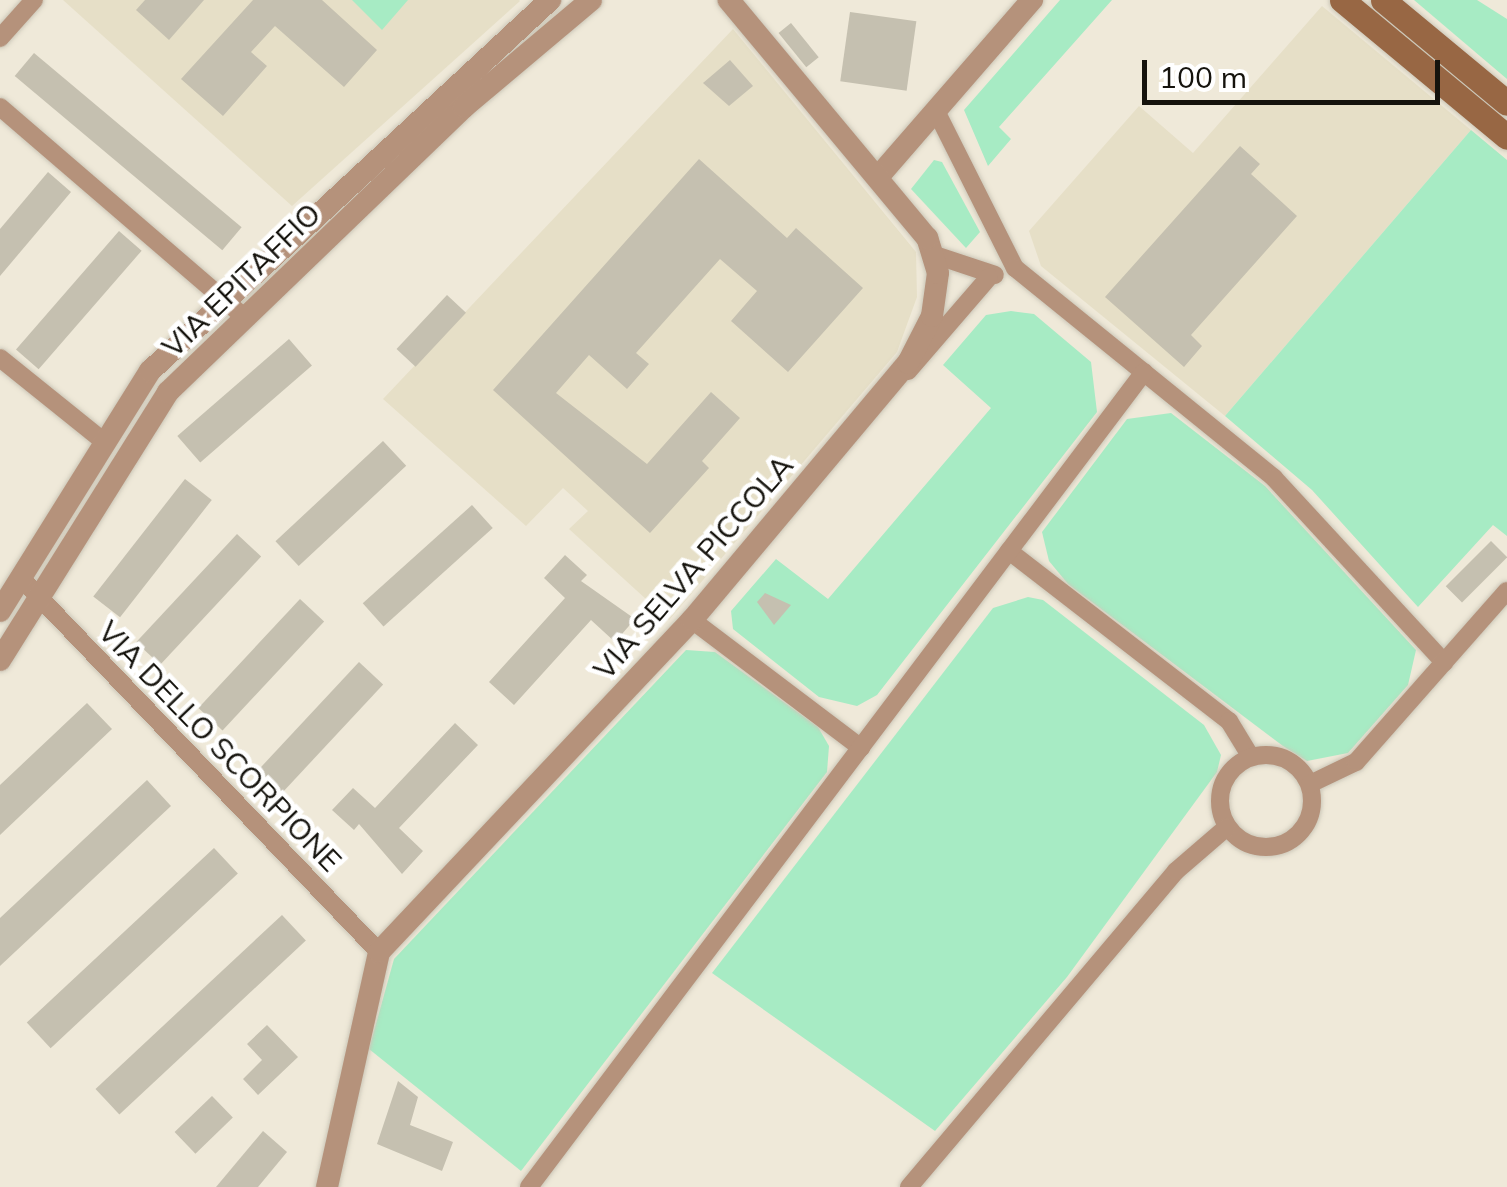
<!DOCTYPE html>
<html>
<head>
<meta charset="utf-8">
<style>
	body { margin:0 }
	#map { position:relative; width:1507px; height:1187px; overflow:hidden; background:#efe9d9; font-family:Mulish,sans-serif }
	div>[style] { position:absolute }
	.built>* { inset:0; background:#e6dfc7 }
	.green>* { inset:0; background:#a7ebc4 }
	.building>* { inset:0; background:#c5c0b0; transform-origin:0 0 }
	.roads { filter:drop-shadow(0 0 2px #ccc7b8) drop-shadow(0 0 2px #ccc7b8) }
	.minor>* { height:18px; margin:-9px; padding:0 9px; transform-origin:9px; border-radius:9px; background:#b5927b }
	.minor>.ring { margin:-9px; padding:0; box-sizing:content-box; background:none; border:18px solid #b5927b; border-radius:50% }
	.tertiary>* { height:22px; margin:-11px; padding:0 11px; transform-origin:11px; border-radius:11px; background:#b5927b }
	.secondary>* { height:25px; margin:-12.5px; padding:0 12.5px; transform-origin:12.5px; border-radius:12.5px; background:#986744 }
	span { translate:-50% -50%; white-space:nowrap; text-align:center; line-height:1.15; -webkit-text-stroke:9px #fff; paint-order:stroke }
	.street-label { font-size:30px; color:#15130d }
	.scale { position:absolute; left:1142px; top:60px; width:298px; height:45px; box-sizing:border-box; border:5px solid #15130d; border-top:0; padding-left:12px; font-size:30px; line-height:35px; white-space:nowrap; color:#15130d; -webkit-text-stroke:8px #fff; paint-order:stroke }
</style>
</head>
<body>
<div id="map">
	<div class="built">
		<div style="clip-path:polygon(63px 0,519px 0,520px 1px,292px 206px)"></div>
		<div style="clip-path:polygon(1322px 6px,1471px 130px,1225px 416px,1041px 266px,1029px 231px,1139px 106px,1193px 153px)"></div>
		<div style="clip-path:polygon(733px 29px,916px 252px,917px 297px,897px 352px,669px 620px,569px 529px,588px 511px,563px 488px,526px 526px,383px 399px)"></div>
	</div>
	<div class="green">
		<div style="clip-path:polygon(352px 0,408px 0,382px 30px)"></div>
		<div style="clip-path:polygon(1060px 0,1112px 0,999px 127px,1011px 139px,988px 166px,964px 110px)"></div>
		<div style="clip-path:polygon(1414px 0,1477px 0,1507px 19px,1507px 79px)"></div>
		<div style="clip-path:polygon(1471px 130px,1507px 160px,1507px 536px,1493px 525px,1418px 607px,1312px 490px,1225px 416px)"></div>
		<div style="clip-path:polygon(934px 160px,942px 162px,980px 232px,966px 248px,911px 189px)"></div>
		<div style="clip-path:polygon(1011px 311px,1034px 314px,1091px 362px,1097px 412px,877px 695px,857px 706px,819px 697px,733px 629px,731px 611px,776px 559px,828px 599px,991px 408px,943px 365px,986px 315px)"></div>
		<div style="clip-path:polygon(1171px 413px,1265px 486px,1416px 650px,1408px 685px,1348px 753px,1307px 761px,1283px 746px,1068px 584px,1049px 561px,1042px 532px,1127px 419px)"></div>
		<div style="clip-path:polygon(1028px 597px,1043px 600px,1204px 725px,1221px 755px,1217px 772px,1067px 977px,935px 1131px,712px 973px,993px 608px)"></div>
		<div style="clip-path:polygon(686px 650px,715px 652px,818px 727px,829px 746px,827px 772px,521px 1171px,369px 1049px,394px 959px)"></div>
	</div>
	<div class="building">
		<div style="clip-path:polygon(145px 0,204px 0,169px 40px,136px 10px)"></div>
		<div style="clip-path:polygon(253px 0,322px 0,377px 50px,344px 87px,275px 26px,251px 52px,267px 66px,223px 116px,181px 79px)"></div>
		<div style="left:850px;top:12px;width:67px;height:70px;rotate:8deg"></div>
		<div style="left:791px;top:23px;width:44px;height:16px;rotate:51deg"></div>
		<div style="left:34px;top:53px;width:271px;height:30px;rotate:40deg"></div>
		<div style="clip-path:polygon(730px 60px,753px 86px,729px 106px,703px 83px)"></div>
		<div style="clip-path:polygon(1240px 146px,1260px 164px,1251px 174px,1297px 216px,1191px 335px,1202px 346px,1184px 367px,1105px 297px)"></div>
		<div style="clip-path:polygon(699px 159px,787px 238px,796px 228px,863px 288px,788px 372px,731px 321px,757px 291px,720px 259px,636px 353px,649px 364px,627px 389px,589px 355px,556px 393px,647px 464px,711px 392px,740px 418px,702px 461px,709px 468px,650px 533px,493px 390px)"></div>
		<div style="clip-path:polygon(48px 172px,71px 192px,0 276px,0 229px)"></div>
		<div style="left:119px;top:231px;width:30px;height:157px;rotate:41deg"></div>
		<div style="left:447px;top:295px;width:26px;height:74px;rotate:43deg"></div>
		<div style="left:289px;top:339px;width:35px;height:148px;rotate:49deg"></div>
		<div style="left:383px;top:441px;width:34px;height:147px;rotate:47deg"></div>
		<div style="left:185px;top:479px;width:34px;height:149px;rotate:38deg"></div>
		<div style="left:472px;top:505px;width:31px;height:147px;rotate:48deg"></div>
		<div style="left:237px;top:534px;width:33px;height:148px;rotate:43deg"></div>
		<div style="left:1491px;top:541px;width:23px;height:64px;rotate:45deg"></div>
		<div style="clip-path:polygon(565px 555px,587px 575px,581px 581px,635px 619px,615px 642px,591px 620px,514px 705px,489px 682px,565px 598px,544px 578px)"></div>
		<div style="clip-path:polygon(765px 593px,791px 605px,774px 625px,757px 602px)"></div>
		<div style="left:300px;top:599px;width:33px;height:149px;rotate:43deg"></div>
		<div style="left:359px;top:662px;width:33px;height:149px;rotate:43deg"></div>
		<div style="clip-path:polygon(87px 703px,112px 729px,0 835px,0 785px)"></div>
		<div style="clip-path:polygon(455px 723px,478px 745px,399px 828px,423px 851px,402px 874px,359px 824px,354px 830px,332px 810px,353px 788px,375px 808px)"></div>
		<div style="clip-path:polygon(147px 780px,171px 806px,0 966px,0 918px)"></div>
		<div style="left:214px;top:848px;width:35px;height:256px;rotate:47deg"></div>
		<div style="left:282px;top:915px;width:35px;height:255px;rotate:47deg"></div>
		<div style="clip-path:polygon(267px 1025px,298px 1057px,258px 1095px,243px 1079px,262px 1060px,247px 1044px)"></div>
		<div style="clip-path:polygon(398px 1081px,418px 1097px,410px 1125px,453px 1142px,442px 1171px,377px 1144px)"></div>
		<div style="left:212px;top:1096px;width:30px;height:52px;rotate:46deg"></div>
		<div style="clip-path:polygon(263px 1131px,287px 1152px,258px 1187px,216px 1187px)"></div>
	</div>
	<div class="roads">
		<div class="minor">
			<div style="left:0;top:38px;width:51px;rotate:-48.2deg"></div>
			<div style="left:0;top:107px;width:323px;rotate:40.7deg"></div>
			<div style="left:936px;top:111px;width:176px;rotate:63.3deg"></div>
			<div style="left:1015px;top:268px;width:333px;rotate:39deg"></div>
			<div style="left:1274px;top:478px;width:251px;rotate:47.3deg"></div>
			<div style="left:935px;top:255px;width:63px;rotate:18.4deg"></div>
			<div style="left:0;top:358px;width:131px;rotate:38.8deg"></div>
			<div style="left:908px;top:371px;width:124px;rotate:-49.2deg"></div>
			<div style="left:1009px;top:551px;width:278px;rotate:37.7deg"></div>
			<div style="left:1229px;top:721px;width:42px;rotate:58.6deg"></div>
			<div style="left:20px;top:577px;width:519px;rotate:46.25deg"></div>
			<div style="left:692px;top:620px;width:212px;rotate:37.1deg"></div>
			<div class="ring" style="left:1220px;top:755px;width:74px;height:74px"></div>
			<div style="left:1310px;top:784px;width:51px;rotate:-25.6deg"></div>
			<div style="left:1356px;top:762px;width:228px;rotate:-48.6deg"></div>
			<div style="left:529px;top:1187px;width:1021px;rotate:-52.96deg"></div>
			<div style="left:909px;top:1187px;width:414px;rotate:-49.8deg"></div>
			<div style="left:1176px;top:871px;width:67px;rotate:-40.8deg"></div>
		</div>
		<div class="tertiary">
			<div style="left:878px;top:177px;width:235px;rotate:-49deg"></div>
			<div style="left:0;top:611px;width:283px;rotate:-58deg"></div>
			<div style="left:150px;top:371px;width:546px;rotate:-42.85deg"></div>
			<div style="left:0;top:660px;width:316px;rotate:-57.9deg"></div>
			<div style="left:168px;top:392px;width:411px;rotate:-43.9deg"></div>
			<div style="left:464px;top:107px;width:166px;rotate:-40.1deg"></div>
			<div style="left:327px;top:1187px;width:241px;rotate:-77.5deg"></div>
			<div style="left:379px;top:952px;width:456px;rotate:-46.7deg"></div>
			<div style="left:692px;top:620px;width:336px;rotate:-50deg"></div>
			<div style="left:908px;top:363px;width:53px;rotate:-62.9deg"></div>
			<div style="left:932px;top:316px;width:43px;rotate:-82.1deg"></div>
			<div style="left:938px;top:273px;width:37px;rotate:-107deg"></div>
			<div style="left:927px;top:238px;width:310px;rotate:-129.8deg"></div>
		</div>
		<div class="secondary">
			<div style="left:1342px;top:0;width:214px;rotate:39.7deg"></div>
			<div style="left:1383px;top:0;width:161px;rotate:39.7deg"></div>
		</div>
	</div>
	<div class="street-label">
		<span style="left:241px;top:280px;rotate:-44deg">VIA EPITAFFIO</span>
		<span style="left:693px;top:567px;rotate:-49deg">VIA SELVA PICCOLA</span>
		<span style="left:220px;top:746px;rotate:46deg">VIA DELLO SCORPIONE</span>
	</div>
	<div class="scale">100 m</div>
</div>
</body>
</html>
